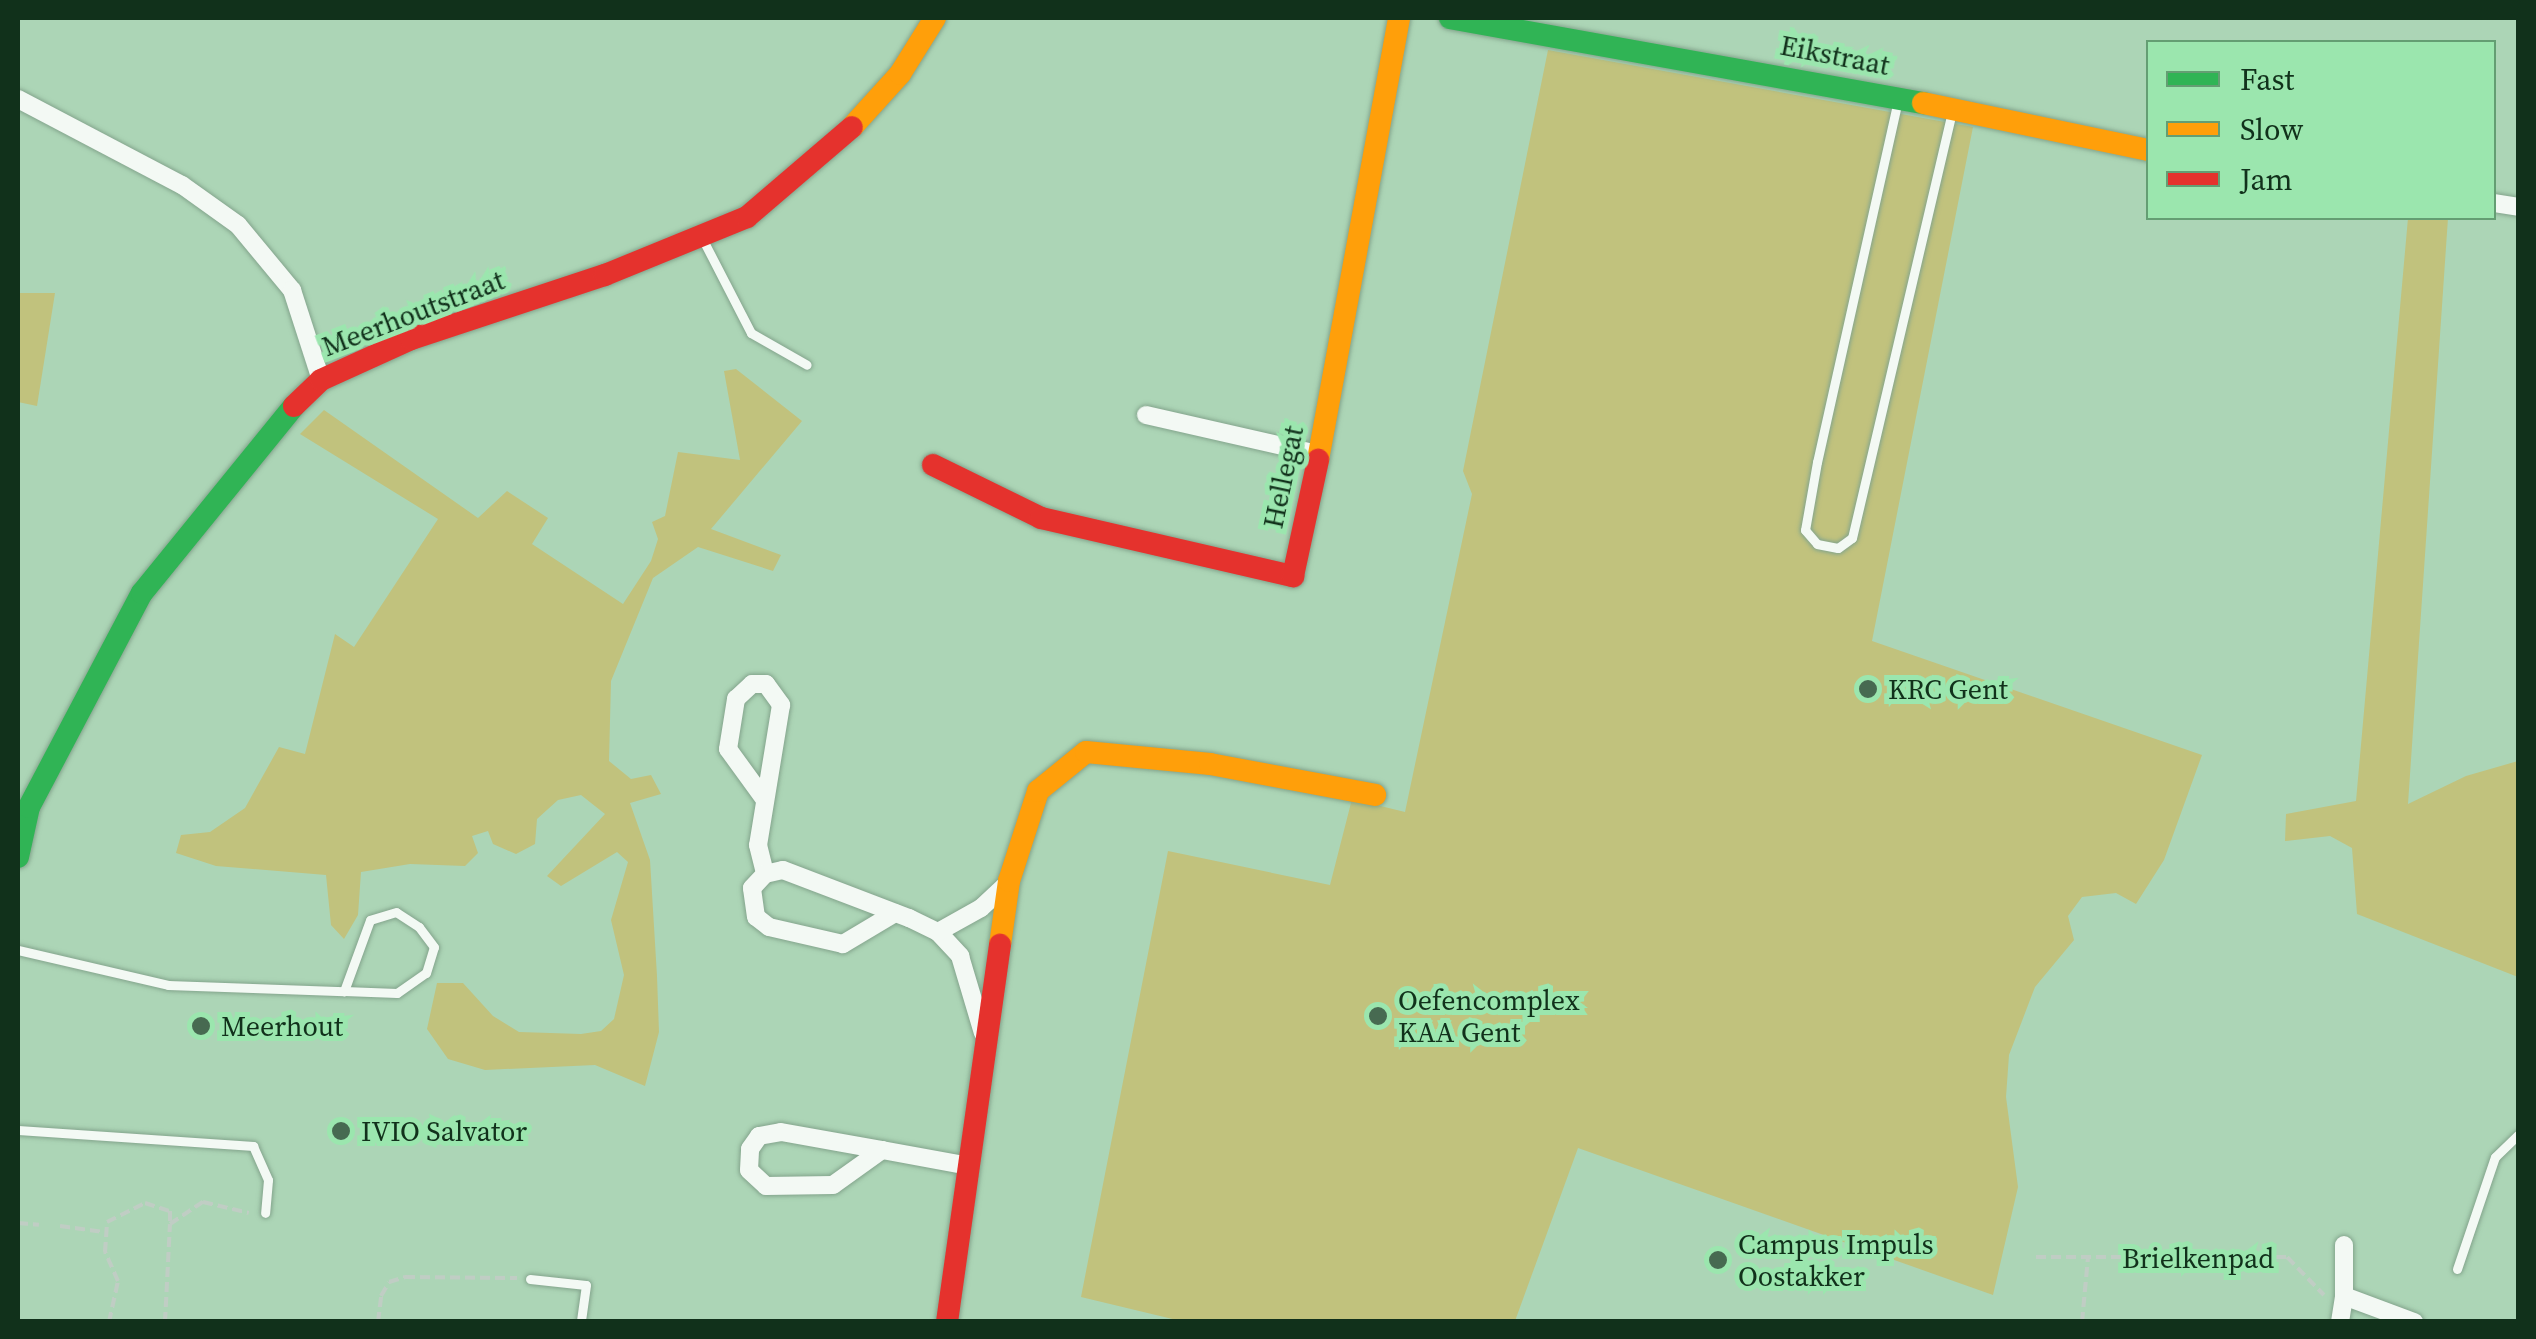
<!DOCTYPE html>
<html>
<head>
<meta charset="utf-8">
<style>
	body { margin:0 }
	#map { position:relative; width:2536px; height:1339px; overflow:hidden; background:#acd5b6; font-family:"Source Serif 4",serif }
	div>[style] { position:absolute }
	.green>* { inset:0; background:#c1c27d }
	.path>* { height:4px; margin-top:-2px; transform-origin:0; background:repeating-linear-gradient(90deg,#c0cdc4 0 10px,transparent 0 15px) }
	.roads { filter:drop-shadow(0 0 2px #83a48c) drop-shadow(0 0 2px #83a48c) }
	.lane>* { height:9px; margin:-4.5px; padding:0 4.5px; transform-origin:4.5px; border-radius:4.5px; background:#f3f9f4 }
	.street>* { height:18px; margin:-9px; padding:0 9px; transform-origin:9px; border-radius:9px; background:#f3f9f4 }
	.fast>* { height:22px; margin:-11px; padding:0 11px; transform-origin:11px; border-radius:11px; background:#30b455 }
	.slow>* { height:22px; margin:-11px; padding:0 11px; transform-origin:11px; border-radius:11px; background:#ff9f0a }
	.jam>* { height:22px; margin:-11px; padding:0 11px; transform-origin:11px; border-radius:11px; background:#e5322d }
	.dots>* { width:28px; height:28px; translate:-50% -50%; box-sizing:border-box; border:5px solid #9be6ae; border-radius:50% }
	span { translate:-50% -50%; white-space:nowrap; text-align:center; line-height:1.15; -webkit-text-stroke:10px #9be6ae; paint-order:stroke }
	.street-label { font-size:28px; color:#11311b }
	.poi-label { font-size:28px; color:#11311b }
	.left { translate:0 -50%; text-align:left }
	.frame { position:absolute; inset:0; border:20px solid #11311b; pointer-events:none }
	.legend { position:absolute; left:2146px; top:40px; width:350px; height:180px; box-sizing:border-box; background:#9be6ae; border:2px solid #649e73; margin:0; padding:12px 18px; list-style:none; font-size:30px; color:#11311b }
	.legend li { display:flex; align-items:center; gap:20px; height:50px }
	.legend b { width:50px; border:2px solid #649e73 }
</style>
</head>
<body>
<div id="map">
	<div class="green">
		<div style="clip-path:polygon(1548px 50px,1973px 127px,1872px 641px,2202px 755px,2164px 860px,2136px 904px,2116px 893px,2082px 897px,2068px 916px,2074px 940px,2035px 987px,2009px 1055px,2006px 1097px,2018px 1187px,1993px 1295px,1578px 1148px,1515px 1321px,1185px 1322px,1081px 1297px,1168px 851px,1330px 885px,1352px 799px,1405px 812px,1472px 494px,1463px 471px)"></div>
		<div style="clip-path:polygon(2408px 218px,2448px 218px,2408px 804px,2466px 776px,2518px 761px,2518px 977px,2357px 914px,2352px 848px,2330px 836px,2285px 841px,2286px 814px,2356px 801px)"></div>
		<div style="clip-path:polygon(18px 293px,55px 293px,37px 406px,18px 402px)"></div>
		<div style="clip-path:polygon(736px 369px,802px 421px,711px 529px,781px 555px,773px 571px,698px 547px,653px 578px,611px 681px,609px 761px,631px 779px,651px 775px,661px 794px,630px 803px,650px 860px,657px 976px,659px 1032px,645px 1086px,595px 1065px,485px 1070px,448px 1059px,427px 1029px,437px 983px,463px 983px,493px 1016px,519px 1032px,581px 1034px,601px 1031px,614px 1019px,624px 975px,611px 920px,628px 862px,617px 852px,561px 886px,547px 876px,605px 814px,581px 795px,558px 800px,537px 819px,535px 844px,516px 854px,493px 844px,488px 831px,472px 836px,478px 853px,465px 866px,410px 864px,361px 872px,358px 915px,344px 939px,331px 925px,326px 875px,216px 866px,176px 853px,181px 835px,210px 832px,245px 808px,279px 747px,305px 754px,335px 634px,354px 647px,438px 519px,300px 434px,324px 410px,478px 518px,507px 491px,548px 518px,532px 544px,623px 604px,651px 561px,658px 539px,652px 522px,665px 516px,678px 452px,740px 460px,724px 371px)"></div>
	</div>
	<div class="path">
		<div style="left:18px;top:1223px;width:21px;rotate:5deg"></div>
		<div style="left:60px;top:1226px;width:44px;rotate:7.8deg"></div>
		<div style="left:2036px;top:1257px;width:251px"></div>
		<div style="left:2287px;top:1257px;width:53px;rotate:45.8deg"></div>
		<div style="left:109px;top:1322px;width:42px;rotate:-77.6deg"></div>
		<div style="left:118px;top:1281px;width:32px;rotate:-114deg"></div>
		<div style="left:105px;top:1252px;width:30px;rotate:-86deg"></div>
		<div style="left:107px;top:1222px;width:42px;rotate:-26.6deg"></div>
		<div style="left:145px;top:1203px;width:26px;rotate:18deg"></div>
		<div style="left:170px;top:1211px;width:12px;rotate:90deg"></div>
		<div style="left:165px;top:1322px;width:98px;rotate:-87.1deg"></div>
		<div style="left:170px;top:1224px;width:40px;rotate:-34deg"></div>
		<div style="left:203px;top:1202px;width:47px;rotate:13.4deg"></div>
		<div style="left:378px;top:1322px;width:26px;rotate:-83deg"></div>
		<div style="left:381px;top:1296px;width:16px;rotate:-60deg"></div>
		<div style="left:389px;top:1282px;width:17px;rotate:-17deg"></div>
		<div style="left:405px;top:1277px;width:112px;rotate:0.5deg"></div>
		<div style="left:2082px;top:1322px;width:65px;rotate:-84.7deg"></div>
	</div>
	<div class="roads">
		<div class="lane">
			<div style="left:1898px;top:100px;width:371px;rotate:102.6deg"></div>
			<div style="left:1817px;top:462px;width:69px;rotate:100deg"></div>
			<div style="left:1805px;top:530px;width:18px;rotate:49deg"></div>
			<div style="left:1817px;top:544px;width:21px;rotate:11deg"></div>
			<div style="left:1838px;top:548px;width:17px;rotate:-36deg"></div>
			<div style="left:1852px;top:538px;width:437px;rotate:-76.8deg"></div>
			<div style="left:702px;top:238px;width:107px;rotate:62.7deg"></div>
			<div style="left:751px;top:333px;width:64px;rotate:29.7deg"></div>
			<div style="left:18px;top:950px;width:154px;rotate:13.1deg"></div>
			<div style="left:168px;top:985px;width:176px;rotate:2deg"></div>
			<div style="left:344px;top:991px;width:53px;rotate:2.2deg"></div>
			<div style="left:397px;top:993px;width:35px;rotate:-35deg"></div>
			<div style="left:426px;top:973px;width:27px;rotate:-73deg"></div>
			<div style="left:434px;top:947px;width:25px;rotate:-127deg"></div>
			<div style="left:419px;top:927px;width:27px;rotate:-147deg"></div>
			<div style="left:396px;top:912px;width:27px;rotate:163deg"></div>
			<div style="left:370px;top:920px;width:76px;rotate:110.1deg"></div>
			<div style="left:18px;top:1130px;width:236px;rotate:3.9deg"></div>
			<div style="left:253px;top:1146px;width:37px;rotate:66deg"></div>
			<div style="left:268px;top:1180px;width:33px;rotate:95deg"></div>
			<div style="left:2457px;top:1269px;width:118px;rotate:-71.3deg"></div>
			<div style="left:2495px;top:1157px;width:32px;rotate:-44deg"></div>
			<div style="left:530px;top:1279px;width:56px;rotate:6.1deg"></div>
			<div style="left:586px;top:1285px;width:37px;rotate:98deg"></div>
		</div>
		<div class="street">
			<div style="left:18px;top:99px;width:185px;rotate:27.7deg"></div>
			<div style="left:182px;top:185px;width:69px;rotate:35.5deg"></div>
			<div style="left:238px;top:225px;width:85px;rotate:50.3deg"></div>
			<div style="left:292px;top:290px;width:95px;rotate:72.1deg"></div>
			<div style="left:2494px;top:203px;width:24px;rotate:9deg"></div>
			<div style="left:1146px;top:415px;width:176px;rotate:12.8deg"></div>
			<div style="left:765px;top:800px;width:63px;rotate:-126deg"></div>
			<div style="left:728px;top:749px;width:51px;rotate:-80.9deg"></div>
			<div style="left:736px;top:699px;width:22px;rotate:-43deg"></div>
			<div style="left:752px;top:684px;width:14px"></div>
			<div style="left:766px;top:684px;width:26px;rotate:54deg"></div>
			<div style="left:781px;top:705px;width:142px;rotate:99.3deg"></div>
			<div style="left:758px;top:845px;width:30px;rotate:76deg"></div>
			<div style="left:895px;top:913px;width:61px;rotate:149.2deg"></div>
			<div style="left:843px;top:944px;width:76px;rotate:-167.1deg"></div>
			<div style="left:769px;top:927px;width:16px;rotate:-142deg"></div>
			<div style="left:756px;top:917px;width:29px;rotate:-98deg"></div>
			<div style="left:752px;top:888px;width:19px;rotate:-47deg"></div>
			<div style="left:765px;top:874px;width:18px;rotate:-13deg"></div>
			<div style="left:783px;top:870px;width:135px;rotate:20.9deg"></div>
			<div style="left:909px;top:918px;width:32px;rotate:26deg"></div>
			<div style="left:938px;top:932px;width:33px;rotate:47deg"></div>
			<div style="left:960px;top:956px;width:80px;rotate:73.4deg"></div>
			<div style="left:938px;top:932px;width:49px;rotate:-29.2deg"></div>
			<div style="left:981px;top:908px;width:38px;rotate:-43deg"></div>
			<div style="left:882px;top:1150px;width:60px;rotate:144.5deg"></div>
			<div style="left:833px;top:1185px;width:67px;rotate:179.1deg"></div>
			<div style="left:766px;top:1186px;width:23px;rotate:-137deg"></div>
			<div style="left:749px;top:1170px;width:21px;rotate:-87deg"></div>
			<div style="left:750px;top:1149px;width:16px;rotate:-55deg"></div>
			<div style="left:759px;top:1136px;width:22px;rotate:-10deg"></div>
			<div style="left:781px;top:1132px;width:103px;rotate:10.1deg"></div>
			<div style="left:882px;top:1150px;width:88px;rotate:10.4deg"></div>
			<div style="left:2344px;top:1296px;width:51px;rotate:-90deg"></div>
			<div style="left:2340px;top:1322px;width:26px;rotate:-81deg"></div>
			<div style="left:2344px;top:1296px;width:75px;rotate:20.4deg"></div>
		</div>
		<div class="fast">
			<div style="left:1450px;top:18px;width:481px;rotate:10.2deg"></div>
			<div style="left:18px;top:857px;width:51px;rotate:-77.6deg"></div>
			<div style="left:29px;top:807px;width:242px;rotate:-62.2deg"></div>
			<div style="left:142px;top:593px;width:241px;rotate:-50.9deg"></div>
		</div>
		<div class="slow">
			<div style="left:1923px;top:103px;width:230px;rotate:11.8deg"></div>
			<div style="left:852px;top:127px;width:72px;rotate:-47.8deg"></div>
			<div style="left:900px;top:74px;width:66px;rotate:-58deg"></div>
			<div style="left:1318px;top:460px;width:449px;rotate:-79.6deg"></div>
			<div style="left:1000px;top:945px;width:65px;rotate:-82deg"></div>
			<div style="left:1009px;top:881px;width:95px;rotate:-72.1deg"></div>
			<div style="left:1038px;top:791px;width:62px;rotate:-39.1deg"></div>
			<div style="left:1086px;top:752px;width:125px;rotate:5.5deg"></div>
			<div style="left:1210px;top:764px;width:168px;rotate:10.6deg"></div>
		</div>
		<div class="jam">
			<div style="left:294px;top:406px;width:37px;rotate:-44deg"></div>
			<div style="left:321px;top:380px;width:99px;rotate:-24.5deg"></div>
			<div style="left:411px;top:339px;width:204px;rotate:-18.3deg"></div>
			<div style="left:605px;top:275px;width:153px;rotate:-22.2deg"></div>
			<div style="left:747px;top:217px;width:138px;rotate:-40.6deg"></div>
			<div style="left:933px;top:465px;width:120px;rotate:26.1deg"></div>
			<div style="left:1041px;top:518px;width:259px;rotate:13deg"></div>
			<div style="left:1293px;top:576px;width:119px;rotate:-77.8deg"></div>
			<div style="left:947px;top:1322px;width:381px;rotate:-82deg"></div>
		</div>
	</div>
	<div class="dots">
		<div style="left:1868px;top:689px;background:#476a51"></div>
		<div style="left:1378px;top:1016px;background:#476a51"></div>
		<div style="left:201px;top:1026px;background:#476a51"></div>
		<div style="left:341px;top:1131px;background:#476a51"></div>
		<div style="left:1718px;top:1260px;background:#476a51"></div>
	</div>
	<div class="street-label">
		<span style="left:1835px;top:55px;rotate:11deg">Eikstraat</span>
		<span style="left:413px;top:313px;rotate:-21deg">Meerhoutstraat</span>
		<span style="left:1283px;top:477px;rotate:-78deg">Hellegat</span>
		<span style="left:2198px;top:1258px">Brielkenpad</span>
	</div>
	<div class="poi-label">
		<span class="left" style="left:1888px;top:689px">KRC Gent</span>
		<span class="left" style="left:1398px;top:1016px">Oefencomplex<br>KAA Gent</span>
		<span class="left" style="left:221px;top:1026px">Meerhout</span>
		<span class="left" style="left:361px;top:1131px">IVIO Salvator</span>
		<span class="left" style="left:1738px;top:1260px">Campus Impuls<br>Oostakker</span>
	</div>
	<div class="frame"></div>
	<ul class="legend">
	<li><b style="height:12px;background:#30b455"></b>Fast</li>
	<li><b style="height:12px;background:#ff9f0a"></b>Slow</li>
	<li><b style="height:12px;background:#e5322d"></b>Jam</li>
	</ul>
</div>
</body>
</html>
